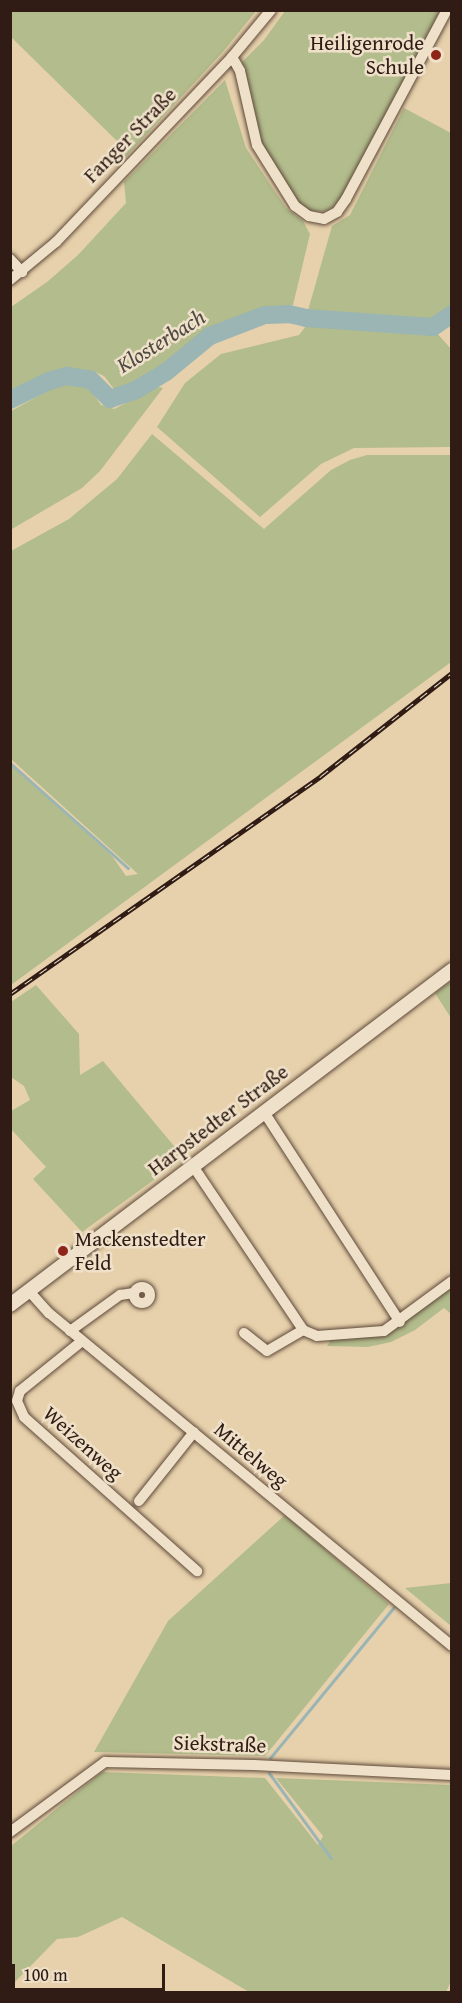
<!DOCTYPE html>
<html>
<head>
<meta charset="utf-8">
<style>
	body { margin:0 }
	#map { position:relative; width:462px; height:2003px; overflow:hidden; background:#e7d1ac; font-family:"Gentium Book Plus",serif }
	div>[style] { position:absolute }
	.green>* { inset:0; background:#b2bc8c }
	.stream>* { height:3px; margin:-1.5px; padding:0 1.5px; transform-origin:1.5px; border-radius:1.5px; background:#9ab5b3 }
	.river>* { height:18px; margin:-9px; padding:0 9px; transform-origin:9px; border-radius:9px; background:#9ab5b3 }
	.roads { filter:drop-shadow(0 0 2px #5e493a) drop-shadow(0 0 2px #5e493a) }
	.minor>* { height:10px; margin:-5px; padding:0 5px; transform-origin:5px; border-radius:5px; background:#efe1c9 }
	.minor>.ring { margin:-5px; padding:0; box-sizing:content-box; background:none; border:10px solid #efe1c9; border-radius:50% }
	.tertiary>* { height:14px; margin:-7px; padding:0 7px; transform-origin:7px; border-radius:7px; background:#efe1c9 }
	.rail>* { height:5px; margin-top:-2.5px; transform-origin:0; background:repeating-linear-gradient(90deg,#efe1c9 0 9px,#301c14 0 18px); box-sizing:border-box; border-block:2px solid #301c14 }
	.dots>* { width:16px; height:16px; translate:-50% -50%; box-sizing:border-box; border:3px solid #efe1c9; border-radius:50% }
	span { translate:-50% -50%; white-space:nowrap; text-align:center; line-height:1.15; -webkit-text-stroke:5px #efe1c9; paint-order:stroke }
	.poi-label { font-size:21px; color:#301c14 }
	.right { translate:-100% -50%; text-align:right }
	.left { translate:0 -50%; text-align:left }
	.street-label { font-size:21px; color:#301c14 }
	.water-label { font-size:22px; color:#504a44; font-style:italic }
	.frame { position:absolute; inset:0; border:12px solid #301c14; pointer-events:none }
	.scale { position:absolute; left:12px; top:1964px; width:153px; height:27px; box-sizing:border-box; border:3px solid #301c14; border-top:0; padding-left:8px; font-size:18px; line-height:21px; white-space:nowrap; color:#301c14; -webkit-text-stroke:4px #efe1c9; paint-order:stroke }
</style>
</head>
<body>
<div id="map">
	<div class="green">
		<div style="clip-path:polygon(10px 11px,11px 10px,256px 11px,222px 53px,121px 162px,119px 143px,11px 37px)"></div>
		<div style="clip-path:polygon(285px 11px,440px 11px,339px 202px,327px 211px,309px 212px,300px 205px,260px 142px,241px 63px,264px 40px)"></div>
		<div style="clip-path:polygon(225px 80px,246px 148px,286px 208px,303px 221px,310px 234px,293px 305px,256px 313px,204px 335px,152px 373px,121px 387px,114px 389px,104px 376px,93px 371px,59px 371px,48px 374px,31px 386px,11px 394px,11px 307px,47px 282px,78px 255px,126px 203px,124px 182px)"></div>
		<div style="clip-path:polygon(404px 108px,451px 133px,451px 311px,433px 325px,307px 314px,332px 226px,350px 215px)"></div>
		<div style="clip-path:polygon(309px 322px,435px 331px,451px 349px,451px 447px,354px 448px,321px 464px,260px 517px,157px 427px,185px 383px,221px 354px,299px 335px)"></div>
		<div style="clip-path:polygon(71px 384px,88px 386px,101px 405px,114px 409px,158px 387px,163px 388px,100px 471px,82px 488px,12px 529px,11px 411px,53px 388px)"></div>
		<div style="clip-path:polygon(152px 434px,264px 529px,331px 470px,350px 460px,367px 455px,451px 455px,451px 662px,11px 985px,11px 765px,112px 856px,126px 876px,138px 874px,11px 759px,11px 551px,69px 519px,117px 479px)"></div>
		<div style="clip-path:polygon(451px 981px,451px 1018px,435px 993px)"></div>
		<div style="clip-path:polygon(36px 985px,79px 1034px,80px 1075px,103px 1061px,184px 1158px,82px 1232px,33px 1179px,46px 1167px,11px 1129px,11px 1111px,30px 1100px,24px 1086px,11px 1077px,11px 1002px)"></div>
		<div style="clip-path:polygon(451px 1283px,451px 1314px,444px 1308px,415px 1330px,391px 1342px,368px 1347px,327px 1346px,332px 1338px,384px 1333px)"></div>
		<div style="clip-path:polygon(285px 1515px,389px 1604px,265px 1756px,94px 1752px,168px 1621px)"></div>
		<div style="clip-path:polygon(451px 1583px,451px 1626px,405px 1588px)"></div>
		<div style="clip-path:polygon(102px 1772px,265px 1778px,318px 1845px,323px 1836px,276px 1778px,451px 1785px,452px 1979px,446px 1992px,249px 1992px,122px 1917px,78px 1937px,57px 1939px,11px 1986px,11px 1846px)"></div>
	</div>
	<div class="stream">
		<div style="left:10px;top:763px;width:158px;rotate:41.7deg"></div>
		<div style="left:270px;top:1758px;width:195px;rotate:-50.6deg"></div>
		<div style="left:269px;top:1773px;width:105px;rotate:53.9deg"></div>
	</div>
	<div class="river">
		<div style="left:10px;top:400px;width:43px;rotate:-26deg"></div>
		<div style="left:49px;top:381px;width:19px;rotate:-16deg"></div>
		<div style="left:67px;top:376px;width:24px;rotate:9deg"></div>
		<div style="left:91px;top:380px;width:27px;rotate:45deg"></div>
		<div style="left:110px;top:399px;width:28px;rotate:-19deg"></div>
		<div style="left:136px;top:390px;width:35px;rotate:-31deg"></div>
		<div style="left:166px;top:372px;width:57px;rotate:-39.3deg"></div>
		<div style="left:210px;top:336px;width:59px;rotate:-20.9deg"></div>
		<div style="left:265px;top:315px;width:24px;rotate:-2deg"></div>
		<div style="left:289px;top:314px;width:17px;rotate:13deg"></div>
		<div style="left:306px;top:318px;width:127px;rotate:4.1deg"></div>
		<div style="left:433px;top:327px;width:23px;rotate:-34deg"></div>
	</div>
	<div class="roads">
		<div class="minor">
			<div style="left:232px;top:57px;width:16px;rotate:60deg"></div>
			<div style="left:240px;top:71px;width:76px;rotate:77.1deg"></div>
			<div style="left:257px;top:145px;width:72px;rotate:58.1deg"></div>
			<div style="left:295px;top:206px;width:17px;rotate:36deg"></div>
			<div style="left:309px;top:216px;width:15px;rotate:11deg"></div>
			<div style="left:324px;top:219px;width:15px;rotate:-28deg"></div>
			<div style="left:337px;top:212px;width:16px;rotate:-55deg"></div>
			<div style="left:346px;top:199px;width:214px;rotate:-61.9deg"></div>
			<div style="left:10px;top:259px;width:18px;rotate:47deg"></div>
			<div style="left:10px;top:280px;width:60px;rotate:-39.6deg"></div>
			<div style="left:56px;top:242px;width:255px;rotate:-46.4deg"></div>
			<div style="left:232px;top:57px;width:61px;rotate:-50.3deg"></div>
			<div style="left:264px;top:1112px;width:250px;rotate:57.1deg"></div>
			<div style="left:193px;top:1166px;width:197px;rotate:56.1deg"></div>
			<div style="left:303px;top:1330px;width:15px;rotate:23deg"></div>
			<div style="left:317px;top:1336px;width:67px;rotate:-4.3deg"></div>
			<div style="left:384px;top:1331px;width:84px;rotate:-36.3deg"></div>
			<div class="ring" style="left:134px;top:1287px;width:6px;height:6px"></div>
			<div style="left:29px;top:1291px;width:30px;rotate:48deg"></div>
			<div style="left:49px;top:1313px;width:523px;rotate:39.57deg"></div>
			<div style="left:70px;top:1331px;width:62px;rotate:-35.8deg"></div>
			<div style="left:120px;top:1295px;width:14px;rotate:-8deg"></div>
			<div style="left:244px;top:1333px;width:29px;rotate:38deg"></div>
			<div style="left:267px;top:1351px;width:42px;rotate:-30.3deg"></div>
			<div style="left:82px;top:1341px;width:80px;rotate:141.1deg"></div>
			<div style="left:20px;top:1391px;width:10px;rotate:107deg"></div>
			<div style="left:17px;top:1401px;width:17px;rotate:66deg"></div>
			<div style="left:24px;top:1417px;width:232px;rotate:41.7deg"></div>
			<div style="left:139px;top:1501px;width:88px;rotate:-51.4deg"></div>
			<div style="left:10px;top:1832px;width:118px;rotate:-36.4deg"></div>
			<div style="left:105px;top:1762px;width:149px;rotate:1.2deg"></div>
			<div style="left:254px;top:1765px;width:198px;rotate:2.9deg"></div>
		</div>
		<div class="tertiary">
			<div style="left:10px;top:1305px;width:555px;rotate:-37.16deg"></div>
		</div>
	</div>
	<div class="rail">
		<div style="left:10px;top:994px;width:380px;rotate:-35deg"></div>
		<div style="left:321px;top:776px;width:167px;rotate:-38.2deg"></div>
	</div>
	<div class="dots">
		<div style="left:436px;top:55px;background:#8f2418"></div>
		<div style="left:63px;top:1251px;background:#8f2418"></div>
	</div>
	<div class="poi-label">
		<span class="right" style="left:424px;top:55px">Heiligenrode<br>Schule</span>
		<span class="left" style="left:75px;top:1251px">Mackenstedter<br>Feld</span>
	</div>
	<div class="street-label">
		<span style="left:130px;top:135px;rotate:-46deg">Fanger Straße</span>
		<span style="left:218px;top:1120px;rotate:-37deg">Harpstedter Straße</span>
		<span style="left:83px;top:1443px;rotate:42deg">Weizenweg</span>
		<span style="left:251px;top:1455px;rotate:40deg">Mittelweg</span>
		<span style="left:220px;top:1744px;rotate:2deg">Siekstraße</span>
	</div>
	<div class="water-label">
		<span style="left:161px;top:341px;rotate:-32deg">Klosterbach</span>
	</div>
	<div class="frame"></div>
	<div class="scale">100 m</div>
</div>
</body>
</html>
